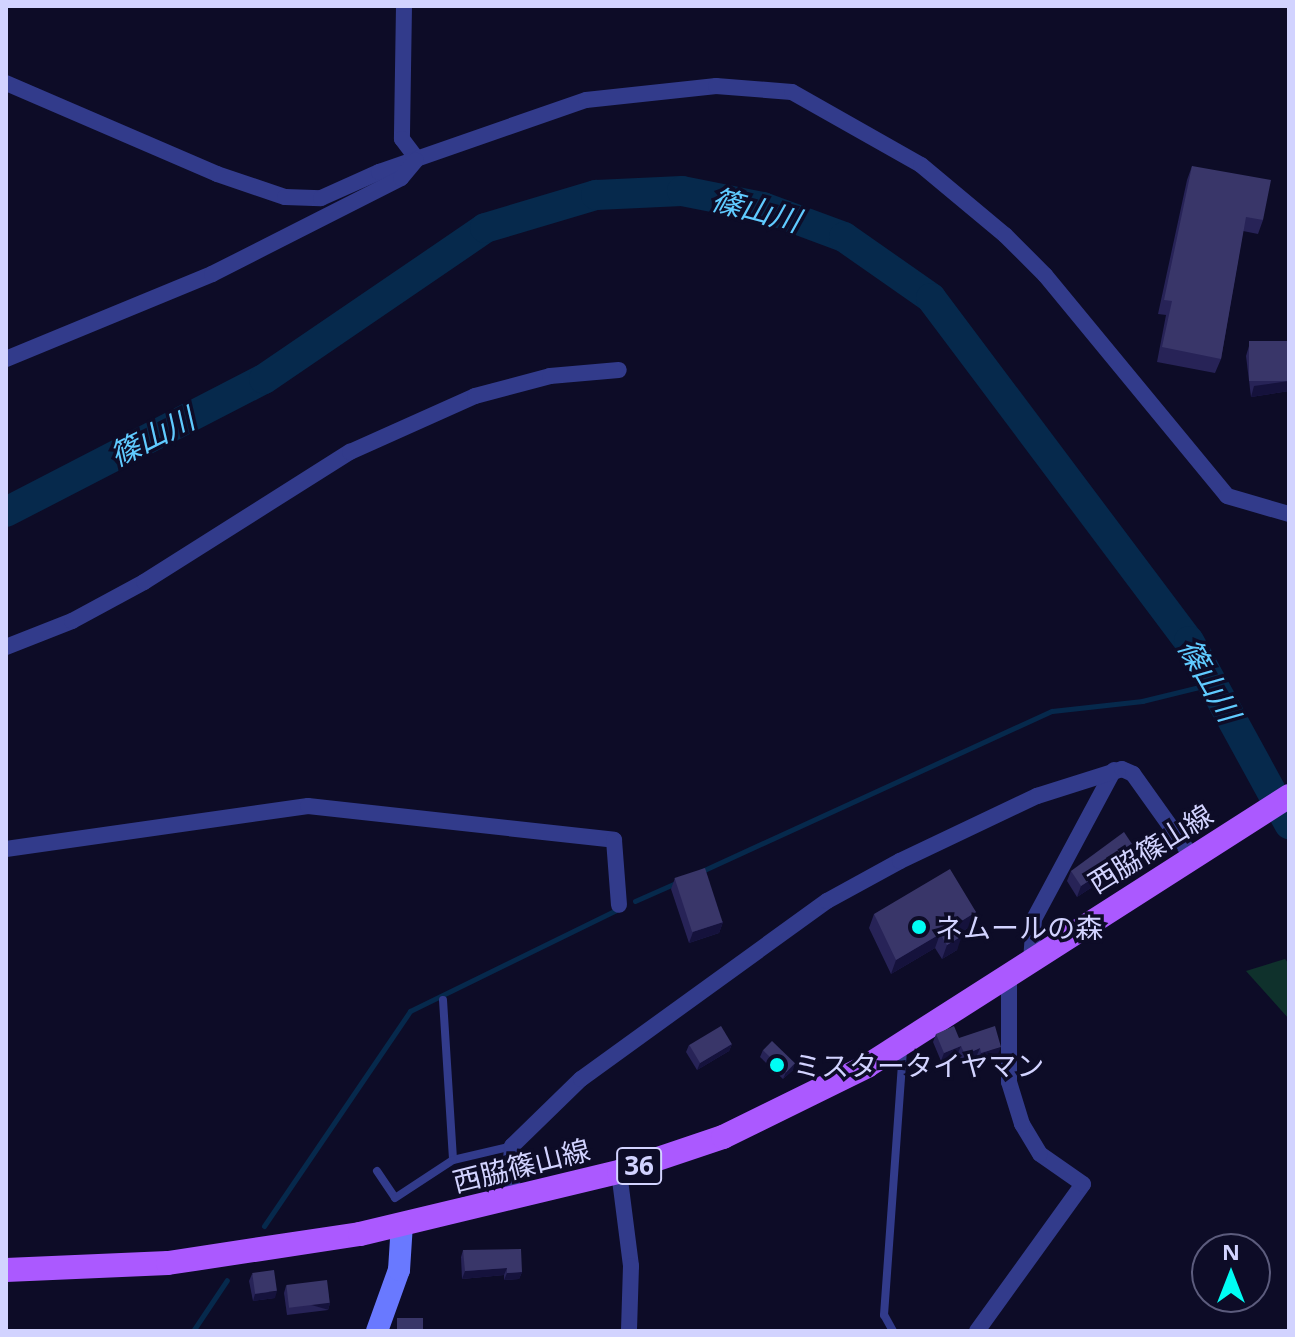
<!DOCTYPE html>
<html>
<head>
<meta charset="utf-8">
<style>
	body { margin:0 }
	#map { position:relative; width:1295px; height:1337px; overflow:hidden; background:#0d0c27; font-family:"Open Sans","Noto Sans JP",sans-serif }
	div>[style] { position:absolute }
	.green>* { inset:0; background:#0f312c }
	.stream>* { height:5px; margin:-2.5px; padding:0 2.5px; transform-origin:2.5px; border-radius:2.5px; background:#06294c }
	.river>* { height:30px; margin:-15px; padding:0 15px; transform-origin:15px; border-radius:15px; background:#06294c }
	.lane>* { height:8px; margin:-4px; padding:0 4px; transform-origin:4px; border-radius:4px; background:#323b8b }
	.street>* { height:16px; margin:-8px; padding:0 8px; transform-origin:8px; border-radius:8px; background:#323b8b }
	.secondary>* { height:22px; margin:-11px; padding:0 11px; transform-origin:11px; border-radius:11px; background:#6979ff }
	.primary>* { height:24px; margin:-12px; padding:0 12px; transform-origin:12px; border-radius:12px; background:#ab59ff }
	.wall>* { inset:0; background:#272357 }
	.shaded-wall>* { inset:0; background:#15123c; transform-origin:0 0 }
	.building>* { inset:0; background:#393669; transform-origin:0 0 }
	.dots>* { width:22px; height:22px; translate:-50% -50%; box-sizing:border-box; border:4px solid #0d0c27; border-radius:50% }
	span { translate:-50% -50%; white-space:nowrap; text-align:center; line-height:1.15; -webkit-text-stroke:7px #0d0c27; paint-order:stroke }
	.shield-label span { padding:2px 6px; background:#0d0c27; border:2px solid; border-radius:6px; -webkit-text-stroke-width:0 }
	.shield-label { font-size:26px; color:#d2d3ff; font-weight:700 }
	.street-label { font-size:28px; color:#d2d3ff }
	.poi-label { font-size:28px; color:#d2d3ff }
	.left { translate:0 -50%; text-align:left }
	.water-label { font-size:30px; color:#60cbff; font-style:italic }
	.frame { position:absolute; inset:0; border:8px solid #d2d3ff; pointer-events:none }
	.north { position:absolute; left:1191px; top:1233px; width:80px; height:80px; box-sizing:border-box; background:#0d0c27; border:2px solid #5c5c7d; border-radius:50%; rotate:0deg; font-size:22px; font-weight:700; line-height:32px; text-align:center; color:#d2d3ff }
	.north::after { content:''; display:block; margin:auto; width:28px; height:36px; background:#00fdf4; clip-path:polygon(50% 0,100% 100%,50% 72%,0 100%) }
</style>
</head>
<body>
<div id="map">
	<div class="green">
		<div style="clip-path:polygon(1285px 959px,1289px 964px,1289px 1019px,1246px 971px)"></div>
	</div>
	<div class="stream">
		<div style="left:702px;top:871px;width:385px;rotate:-24.6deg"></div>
		<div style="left:1052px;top:711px;width:91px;rotate:-6.3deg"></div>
		<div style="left:1142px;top:701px;width:71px;rotate:-13.8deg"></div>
		<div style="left:635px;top:901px;width:47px;rotate:-23.8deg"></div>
		<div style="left:264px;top:1226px;width:260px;rotate:-55.8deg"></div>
		<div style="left:410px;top:1011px;width:232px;rotate:-26.1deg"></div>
		<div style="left:193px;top:1331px;width:61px;rotate:-56.3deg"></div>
	</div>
	<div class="river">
		<div style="left:6px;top:512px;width:290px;rotate:-27.3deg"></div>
		<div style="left:264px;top:379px;width:268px;rotate:-34.3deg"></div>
		<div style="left:485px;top:228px;width:116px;rotate:-16.6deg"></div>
		<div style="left:596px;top:195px;width:86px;rotate:-2.7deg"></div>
		<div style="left:682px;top:191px;width:83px;rotate:11.2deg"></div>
		<div style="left:763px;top:207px;width:86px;rotate:20.3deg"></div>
		<div style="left:844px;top:237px;width:106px;rotate:35deg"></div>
		<div style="left:931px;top:298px;width:429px;rotate:53.1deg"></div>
		<div style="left:1189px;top:641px;width:209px;rotate:61.3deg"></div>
	</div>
	<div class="lane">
		<div style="left:443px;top:1000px;width:160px;rotate:86.4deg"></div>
		<div style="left:453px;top:1160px;width:61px;rotate:-13.3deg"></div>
		<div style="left:377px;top:1171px;width:32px;rotate:56deg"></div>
		<div style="left:395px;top:1198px;width:69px;rotate:-33.2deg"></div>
		<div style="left:893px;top:1331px;width:18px;rotate:-119deg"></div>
		<div style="left:884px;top:1315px;width:269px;rotate:-85.9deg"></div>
	</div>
	<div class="street">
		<div style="left:404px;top:6px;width:133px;rotate:90.9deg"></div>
		<div style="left:402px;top:139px;width:25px;rotate:53deg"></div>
		<div style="left:6px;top:83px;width:230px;rotate:23.3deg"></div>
		<div style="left:217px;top:174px;width:72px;rotate:18.7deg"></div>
		<div style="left:285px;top:197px;width:36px;rotate:2deg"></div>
		<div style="left:321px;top:198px;width:64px;rotate:-24.1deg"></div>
		<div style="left:379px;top:172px;width:219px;rotate:-19.2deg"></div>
		<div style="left:586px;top:100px;width:131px;rotate:-6.1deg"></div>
		<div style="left:716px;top:86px;width:76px;rotate:4.5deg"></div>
		<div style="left:792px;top:92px;width:148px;rotate:29.5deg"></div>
		<div style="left:921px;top:165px;width:109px;rotate:39.8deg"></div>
		<div style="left:1005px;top:235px;width:57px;rotate:45deg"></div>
		<div style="left:1045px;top:275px;width:286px;rotate:50.5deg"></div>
		<div style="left:1227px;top:496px;width:65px;rotate:16.2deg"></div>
		<div style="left:6px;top:359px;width:223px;rotate:-22.4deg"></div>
		<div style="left:212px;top:274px;width:212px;rotate:-26.9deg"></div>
		<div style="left:401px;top:178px;width:23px;rotate:-50deg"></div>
		<div style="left:6px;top:647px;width:71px;rotate:-21.5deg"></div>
		<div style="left:72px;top:621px;width:82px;rotate:-28.4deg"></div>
		<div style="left:144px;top:582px;width:244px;rotate:-32.3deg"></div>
		<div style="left:350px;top:452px;width:137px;rotate:-24.1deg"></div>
		<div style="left:475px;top:396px;width:78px;rotate:-14.9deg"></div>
		<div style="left:550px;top:376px;width:69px;rotate:-5deg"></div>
		<div style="left:6px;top:849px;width:305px;rotate:-8.1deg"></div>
		<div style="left:308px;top:806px;width:308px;rotate:6.3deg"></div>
		<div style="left:614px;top:840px;width:65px;rotate:85.6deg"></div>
		<div style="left:1031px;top:961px;width:42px;rotate:-85.9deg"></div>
		<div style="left:1034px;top:919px;width:169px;rotate:-61.8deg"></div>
		<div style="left:619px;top:1172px;width:95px;rotate:82.7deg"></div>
		<div style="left:631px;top:1266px;width:65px;rotate:91.8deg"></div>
		<div style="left:516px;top:1198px;width:24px;rotate:-105deg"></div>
		<div style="left:510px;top:1175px;width:29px;rotate:-86deg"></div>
		<div style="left:512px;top:1146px;width:96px;rotate:-44.2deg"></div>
		<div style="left:581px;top:1079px;width:304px;rotate:-35.9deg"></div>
		<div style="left:827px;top:901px;width:83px;rotate:-28.7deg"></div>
		<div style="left:900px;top:861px;width:152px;rotate:-25.4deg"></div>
		<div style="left:1037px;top:796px;width:89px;rotate:-17.6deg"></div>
		<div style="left:1122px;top:769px;width:12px;rotate:24deg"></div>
		<div style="left:1133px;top:774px;width:103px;rotate:54.5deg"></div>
		<div style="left:977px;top:1331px;width:181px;rotate:-54.2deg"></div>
		<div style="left:1083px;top:1184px;width:52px;rotate:-145.1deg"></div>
		<div style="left:1040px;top:1154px;width:35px;rotate:-121deg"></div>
		<div style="left:1022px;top:1124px;width:44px;rotate:-107.2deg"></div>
		<div style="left:1009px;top:1082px;width:107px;rotate:-90deg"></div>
	</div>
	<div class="secondary">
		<div style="left:377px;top:1331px;width:65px;rotate:-70.2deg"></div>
		<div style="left:399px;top:1270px;width:46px;rotate:-86.3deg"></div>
	</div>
	<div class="primary">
		<div style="left:6px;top:1270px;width:162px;rotate:-2.5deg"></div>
		<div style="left:168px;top:1263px;width:194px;rotate:-8.6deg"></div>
		<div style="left:360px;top:1234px;width:266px;rotate:-13.5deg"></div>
		<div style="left:619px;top:1172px;width:110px;rotate:-18.6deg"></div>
		<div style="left:723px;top:1137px;width:161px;rotate:-26.2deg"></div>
		<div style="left:867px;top:1066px;width:501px;rotate:-32.61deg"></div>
	</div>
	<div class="wall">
		<div style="clip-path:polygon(1192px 166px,1263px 220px,1258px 234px,1243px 231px,1221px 359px,1215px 373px,1157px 362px,1166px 315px,1158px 314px,1187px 180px)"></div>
		<div style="clip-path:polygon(1289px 341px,1289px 391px,1251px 397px,1246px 356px,1249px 346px)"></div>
		<div style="clip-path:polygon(1136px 850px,1132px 861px,1077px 897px,1067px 881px,1071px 871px)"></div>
		<div style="clip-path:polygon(675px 878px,723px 922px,719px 933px,689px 943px,671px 889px)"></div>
		<div style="clip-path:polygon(976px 912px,971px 926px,960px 933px,957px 950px,942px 959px,935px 948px,891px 974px,869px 928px,874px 914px)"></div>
		<div style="clip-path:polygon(936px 1034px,959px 1038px,998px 1054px,979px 1061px,977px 1055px,962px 1062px,958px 1053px,941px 1061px,933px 1042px)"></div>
		<div style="clip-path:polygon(732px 1044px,729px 1051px,697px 1070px,686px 1052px,689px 1045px)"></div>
		<div style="clip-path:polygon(763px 1050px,793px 1070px,783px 1079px,760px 1057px)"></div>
		<div style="clip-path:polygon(463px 1250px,522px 1272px,519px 1279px,504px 1280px,504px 1275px,462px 1279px,461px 1257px)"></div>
		<div style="clip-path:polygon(252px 1274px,275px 1298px,253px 1301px,249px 1281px)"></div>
		<div style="clip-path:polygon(286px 1286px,330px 1303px,328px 1310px,287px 1315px,284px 1293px)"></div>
	</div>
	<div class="shaded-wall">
		<div style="clip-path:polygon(1289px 381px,1289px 391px,1251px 397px,1254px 386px)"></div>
		<div style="clip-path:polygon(1136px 850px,1132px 861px,1077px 897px,1081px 886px)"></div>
		<div style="clip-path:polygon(976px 912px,971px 926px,950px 939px,955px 925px)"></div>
		<div style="clip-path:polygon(723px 922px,719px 933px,689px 943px,693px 932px)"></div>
		<div style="clip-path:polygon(940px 934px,935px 948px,891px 974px,896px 960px)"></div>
		<div style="clip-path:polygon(962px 936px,957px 950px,942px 959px,947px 945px)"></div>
		<div style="clip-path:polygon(732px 1044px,729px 1051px,697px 1070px,700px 1063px)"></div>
		<div style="clip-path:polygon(961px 1046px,958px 1053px,941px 1061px,944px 1053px)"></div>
		<div style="clip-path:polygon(1001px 1047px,998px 1054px,979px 1061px,981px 1053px)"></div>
		<div style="clip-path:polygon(980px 1048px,977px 1055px,962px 1062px,965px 1055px)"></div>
		<div style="clip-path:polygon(795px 1063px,793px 1070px,783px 1079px,786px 1072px)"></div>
		<div style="clip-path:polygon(507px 1268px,504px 1275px,462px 1279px,465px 1271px)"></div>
		<div style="clip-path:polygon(522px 1272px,519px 1279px,504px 1280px,507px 1273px)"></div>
		<div style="clip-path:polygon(277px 1291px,275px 1298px,253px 1301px,255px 1294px)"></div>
		<div style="left:330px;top:1303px;width:7px;height:41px;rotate:106deg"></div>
	</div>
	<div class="building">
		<div style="clip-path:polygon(1192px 166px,1271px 180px,1263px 220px,1246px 217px,1221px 359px,1162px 347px,1172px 301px,1164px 300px)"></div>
		<div style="left:1289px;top:341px;width:40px;height:40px;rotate:90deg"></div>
		<div style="clip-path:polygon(1124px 832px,1136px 850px,1081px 886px,1071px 871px)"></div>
		<div style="left:705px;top:868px;width:57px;height:32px;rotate:72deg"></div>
		<div style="clip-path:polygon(950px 869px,976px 912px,955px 925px,962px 936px,947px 945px,940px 934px,896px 960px,874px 914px)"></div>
		<div style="left:721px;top:1026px;width:21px;height:37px;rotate:59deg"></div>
		<div style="clip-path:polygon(954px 1026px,959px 1038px,995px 1026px,1001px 1047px,981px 1053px,980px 1048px,965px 1055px,961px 1046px,944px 1053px,936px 1034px)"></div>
		<div style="left:772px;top:1041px;width:32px;height:13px;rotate:44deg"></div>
		<div style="clip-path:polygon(521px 1249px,522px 1272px,507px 1273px,507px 1268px,465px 1271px,463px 1250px)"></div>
		<div style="left:274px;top:1270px;width:21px;height:22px;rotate:82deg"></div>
		<div style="left:327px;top:1280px;width:23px;height:41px;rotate:83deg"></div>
		<div style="left:397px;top:1318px;width:26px;height:13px"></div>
	</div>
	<div class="dots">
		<div style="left:919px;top:927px;background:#00fdf4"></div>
		<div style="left:777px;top:1065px;background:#00fdf4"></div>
	</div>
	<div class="shield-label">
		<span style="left:639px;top:1166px">36</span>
	</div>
	<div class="street-label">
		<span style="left:1150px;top:848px;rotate:-32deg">西脇篠山線</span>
		<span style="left:521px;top:1165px;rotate:-14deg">西脇篠山線</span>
	</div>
	<div class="poi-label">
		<span class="left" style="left:935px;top:927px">ネムールの森</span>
		<span class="left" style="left:793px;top:1065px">ミスタータイヤマン</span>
	</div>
	<div class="water-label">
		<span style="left:756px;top:210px;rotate:15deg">篠山川</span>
		<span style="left:152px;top:437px;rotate:-27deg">篠山川</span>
		<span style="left:1209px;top:680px;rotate:60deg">篠山川</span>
	</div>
	<div class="frame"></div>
	<div class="north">N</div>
</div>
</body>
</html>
